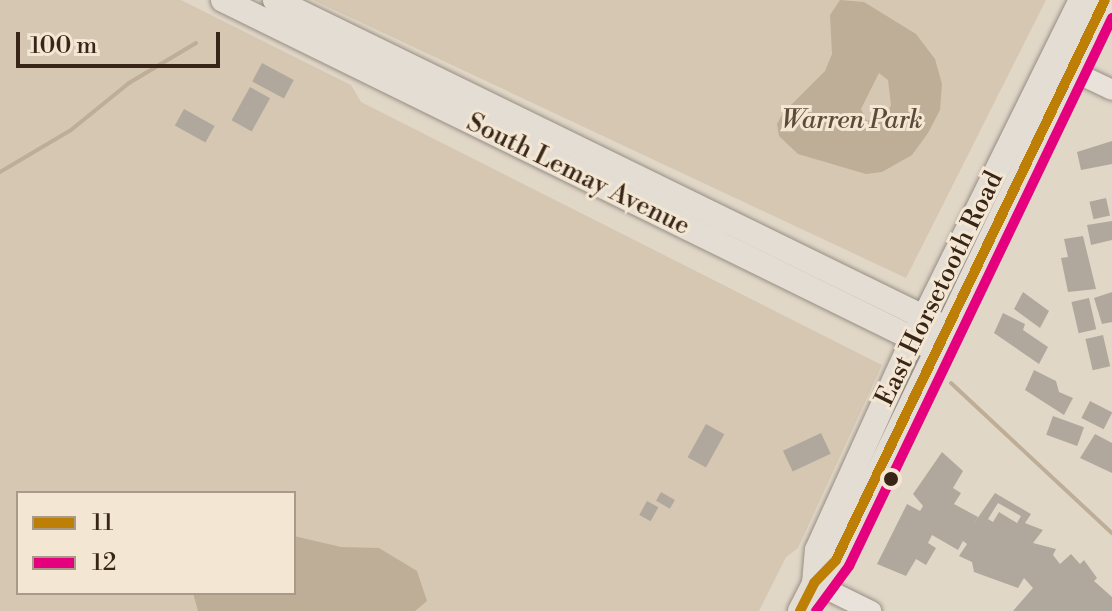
<!DOCTYPE html>
<html>
<head>
<meta charset="utf-8">
<style>
	body { margin:0 }
	#map { position:relative; width:1112px; height:611px; overflow:hidden; background:#e1d7c7; font-family:"Libre Bodoni",serif }
	div>[style] { position:absolute }
	.green>* { inset:0; background:#d6c7b2 }
	.water>* { inset:0; background:#beae98 }
	.stream>* { height:4px; margin:-2px; padding:0 2px; transform-origin:2px; border-radius:2px; background:#beae98 }
	.building>* { inset:0; background:#b1a89d; transform-origin:0 0 }
	.roads { filter:drop-shadow(0 0 2px #968e83) drop-shadow(0 0 2px #968e83) }
	.minor>* { height:20px; margin:-10px; padding:0 10px; transform-origin:10px; border-radius:10px; background:#e8e2da }
	.major>* { height:24px; margin:-12px; padding:0 12px; transform-origin:12px; border-radius:12px; background:#e4ddd4 }
	.bus-1>* { height:10px; margin:-5px; padding:0 5px; transform-origin:5px; border-radius:5px; background:#be7f07 }
	.bus-2>* { height:10px; margin:-5px; padding:0 5px; transform-origin:5px; border-radius:5px; background:#e5007d }
	.dots>* { width:22px; height:22px; translate:-50% -50%; box-sizing:border-box; border:4px solid #f3e6d3; border-radius:50% }
	span { translate:-50% -50%; white-space:nowrap; text-align:center; line-height:1.15; -webkit-text-stroke:6px #f3e6d3; paint-order:stroke }
	.park-label { font-size:26px; color:#5d4a39; font-style:italic }
	.street-label { font-size:26px; color:#382517 }
	.legend { position:absolute; left:16px; top:491px; width:280px; height:104px; box-sizing:border-box; background:#f3e6d3; border:2px solid #a89988; margin:0; padding:10px 14px; list-style:none; font-size:24px; color:#382517 }
	.legend li { display:flex; align-items:center; gap:16px; height:40px }
	.legend b { width:40px; border:2px solid #a89988 }
	.scale { position:absolute; left:16px; top:32px; width:204px; height:36px; box-sizing:border-box; border:4px solid #382517; border-top:0; padding-left:10px; font-size:24px; line-height:28px; white-space:nowrap; color:#382517; -webkit-text-stroke:6px #f3e6d3; paint-order:stroke }
</style>
</head>
<body>
<div id="map">
	<div class="green">
		<div style="clip-path:polygon(evenodd,0 0,181px 0,351px 85px,361px 102px,882px 365px,798px 548px,786px 557px,759px 611px,0 611px,0 0,18px 493px,294px 493px,294px 593px,18px 593px,18px 493px)"></div>
		<div style="clip-path:polygon(313px 0,1046px 0,906px 278px)"></div>
	</div>
	<div class="water">
		<div style="clip-path:polygon(evenodd,840px 0,864px 2px,916px 34px,935px 59px,942px 84px,940px 110px,928px 133px,912px 155px,882px 172px,866px 174px,798px 154px,779px 136px,777px 124px,783px 113px,825px 71px,832px 54px,830px 15px,840px 0,879px 73px,888px 80px,891px 105px,888px 112px,867px 121px,861px 109px,879px 73px)"></div>
		<div style="clip-path:polygon(294px 536px,341px 547px,379px 548px,417px 571px,427px 601px,415px 611px,198px 611px,193px 593px,294px 593px)"></div>
	</div>
	<div class="stream">
		<div style="left:0;top:172px;width:82px;rotate:-30.6deg"></div>
		<div style="left:71px;top:130px;width:75px;rotate:-39deg"></div>
		<div style="left:129px;top:83px;width:78px;rotate:-30.8deg"></div>
		<div style="left:951px;top:383px;width:220px;rotate:43deg"></div>
	</div>
	<div class="building">
		<div style="left:262px;top:63px;width:36px;height:21px;rotate:28deg"></div>
		<div style="left:250px;top:87px;width:23px;height:38px;rotate:29deg"></div>
		<div style="left:184px;top:109px;width:35px;height:19px;rotate:29deg"></div>
		<div style="clip-path:polygon(1112px 141px,1112px 164px,1081px 170px,1077px 152px)"></div>
		<div style="left:1106px;top:198px;width:18px;height:17px;rotate:77deg"></div>
		<div style="clip-path:polygon(1112px 221px,1112px 240px,1091px 245px,1087px 225px)"></div>
		<div style="clip-path:polygon(1083px 236px,1096px 289px,1068px 292px,1061px 258px,1068px 257px,1064px 239px)"></div>
		<div style="clip-path:polygon(1023px 292px,1049px 311px,1040px 328px,1014px 309px)"></div>
		<div style="clip-path:polygon(1112px 292px,1112px 322px,1102px 324px,1094px 298px)"></div>
		<div style="left:1089px;top:298px;width:32px;height:18px;rotate:77deg"></div>
		<div style="clip-path:polygon(1003px 313px,1025px 324px,1023px 330px,1048px 347px,1039px 364px,994px 333px)"></div>
		<div style="left:1103px;top:335px;width:32px;height:18px;rotate:77deg"></div>
		<div style="clip-path:polygon(1034px 370px,1056px 381px,1059px 392px,1073px 398px,1064px 415px,1025px 390px)"></div>
		<div style="left:1090px;top:401px;width:25px;height:19px;rotate:27deg"></div>
		<div style="left:1053px;top:416px;width:33px;height:20px;rotate:20deg"></div>
		<div style="left:706px;top:424px;width:21px;height:38px;rotate:29deg"></div>
		<div style="left:821px;top:433px;width:23px;height:42px;rotate:65deg"></div>
		<div style="clip-path:polygon(1095px 434px,1112px 443px,1112px 473px,1080px 458px)"></div>
		<div style="clip-path:polygon(evenodd,942px 452px,963px 471px,953px 488px,961px 493px,954px 504px,978px 517px,972px 526px,995px 493px,1031px 514px,1025px 523px,1043px 530px,1033px 543px,1056px 549px,1053px 555px,1060px 564px,1071px 554px,1080px 564px,1084px 560px,1097px 578px,1094px 581px,1112px 597px,1112px 611px,1013px 611px,1033px 588px,1024px 578px,1018px 588px,974px 572px,972px 562px,959px 556px,967px 544px,963px 541px,958px 550px,932px 535px,928px 543px,936px 548px,926px 565px,916px 559px,906px 576px,877px 564px,907px 504px,920px 511px,923px 506px,913px 494px,942px 452px,998px 503px,1021px 516px,1017px 523px,999px 512px,993px 522px,988px 519px,998px 503px)"></div>
		<div style="left:661px;top:492px;width:16px;height:10px;rotate:30deg"></div>
		<div style="left:647px;top:501px;width:13px;height:16px;rotate:29deg"></div>
	</div>
	<div class="roads">
		<div class="minor">
			<div style="left:1058px;top:64px;width:60px;rotate:25.7deg"></div>
			<div style="left:814px;top:583px;width:64px;rotate:26.2deg"></div>
		</div>
		<div class="major">
			<div style="left:223px;top:0;width:792px;rotate:26.14deg"></div>
			<div style="left:275px;top:0;width:745px;rotate:26.05deg"></div>
			<div style="left:814px;top:583px;width:33px;rotate:-85deg"></div>
			<div style="left:817px;top:550px;width:217px;rotate:-65.6deg"></div>
			<div style="left:907px;top:352px;width:393px;rotate:-63.7deg"></div>
			<div style="left:800px;top:611px;width:31px;rotate:-63deg"></div>
			<div style="left:814px;top:583px;width:32px;rotate:-46deg"></div>
			<div style="left:836px;top:560px;width:621px;rotate:-64.34deg"></div>
		</div>
	</div>
	<div class="bus-1">
		<div style="left:800px;top:611px;width:31px;rotate:-63deg"></div>
		<div style="left:814px;top:583px;width:32px;rotate:-46deg"></div>
		<div style="left:836px;top:560px;width:621px;rotate:-64.34deg"></div>
	</div>
	<div class="bus-2">
		<div style="left:816px;top:611px;width:56px;rotate:-53.7deg"></div>
		<div style="left:849px;top:566px;width:608px;rotate:-64.36deg"></div>
	</div>
	<div class="dots">
		<div style="left:891px;top:479px;background:#382517"></div>
	</div>
	<div class="park-label">
		<span style="left:852px;top:121px">Warren Park</span>
	</div>
	<div class="street-label">
		<span style="left:578px;top:175px;rotate:26deg">South Lemay Avenue</span>
		<span style="left:940px;top:289px;rotate:-64deg">East Horsetooth Road</span>
	</div>
	<ul class="legend">
	<li><b style="height:10px;background:#be7f07"></b>11</li>
	<li><b style="height:10px;background:#e5007d"></b>12</li>
	</ul>
	<div class="scale">100 m</div>
</div>
</body>
</html>
